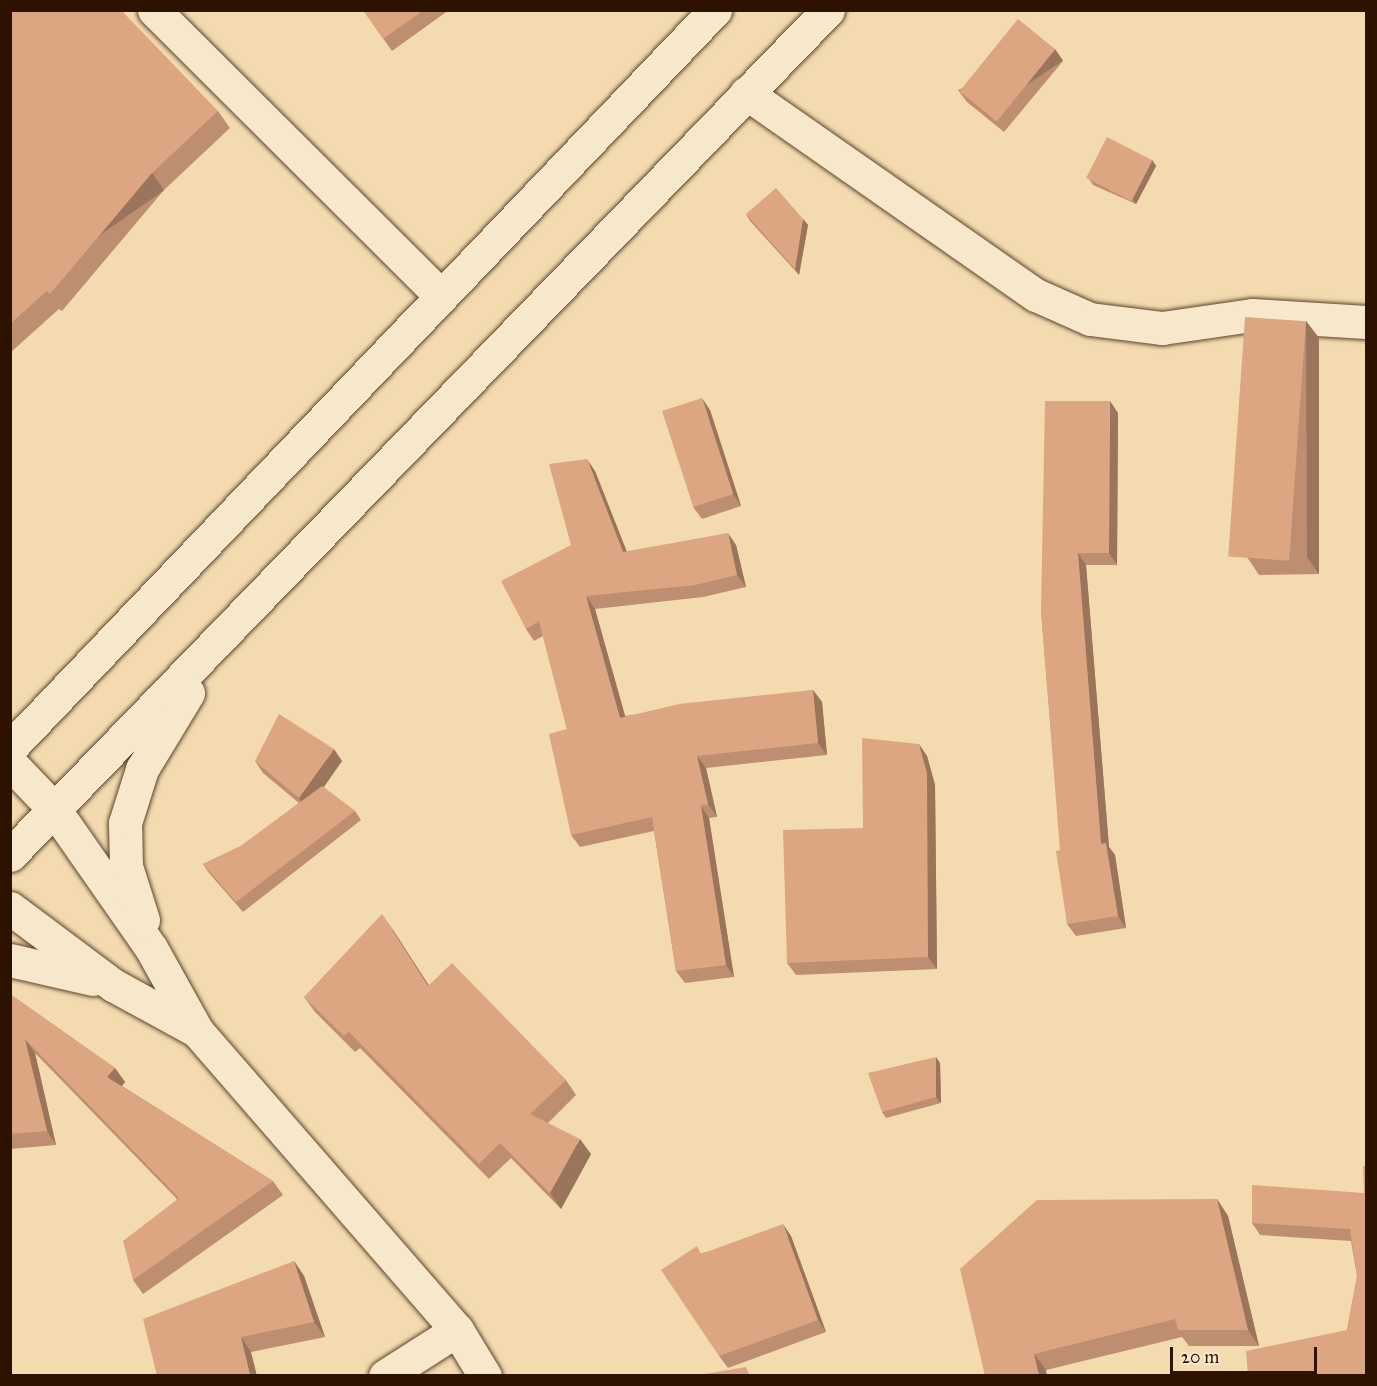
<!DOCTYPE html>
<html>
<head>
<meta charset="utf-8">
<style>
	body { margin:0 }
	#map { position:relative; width:1377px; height:1386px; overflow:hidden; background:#f3dbaf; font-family:"IM FELL Great Primer",serif }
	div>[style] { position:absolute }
	.roads { filter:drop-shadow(0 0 2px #5f442c) drop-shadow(0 0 2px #5f442c) }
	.street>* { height:33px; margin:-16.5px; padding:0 16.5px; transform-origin:16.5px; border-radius:16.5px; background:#f7e8cb }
	.secondary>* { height:33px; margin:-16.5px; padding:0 16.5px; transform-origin:16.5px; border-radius:16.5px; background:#f7e8cb }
	.wall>* { inset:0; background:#bd8f70 }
	.shaded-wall>* { inset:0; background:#9a745b; transform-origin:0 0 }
	.building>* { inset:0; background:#dca682; transform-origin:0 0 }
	span { translate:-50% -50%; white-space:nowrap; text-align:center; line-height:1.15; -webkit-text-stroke:5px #f7e8cb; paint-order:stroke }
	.frame { position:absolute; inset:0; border:12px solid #2e1200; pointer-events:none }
	.scale { position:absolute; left:1170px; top:1347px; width:147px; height:27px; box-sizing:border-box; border:3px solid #2e1200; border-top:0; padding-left:8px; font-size:18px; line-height:21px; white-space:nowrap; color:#2e1200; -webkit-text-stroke:4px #f7e8cb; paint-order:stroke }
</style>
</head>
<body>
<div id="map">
	<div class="roads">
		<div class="street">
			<div style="left:154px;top:10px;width:405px;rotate:44.9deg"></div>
			<div style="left:746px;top:93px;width:353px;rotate:34.9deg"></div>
			<div style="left:1036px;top:295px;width:59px;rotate:24deg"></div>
			<div style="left:1090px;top:319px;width:73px;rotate:7.1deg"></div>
			<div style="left:1162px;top:328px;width:91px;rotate:-8.2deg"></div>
			<div style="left:1252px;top:315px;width:114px;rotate:3.5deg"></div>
			<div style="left:385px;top:1376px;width:85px;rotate:-32.6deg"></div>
		</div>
		<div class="secondary">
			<div style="left:10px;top:748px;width:1021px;rotate:-46.31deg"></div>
			<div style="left:10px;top:763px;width:64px;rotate:46.3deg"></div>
			<div style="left:54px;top:809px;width:169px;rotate:55.1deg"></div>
			<div style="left:151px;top:948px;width:95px;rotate:61deg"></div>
			<div style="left:197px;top:1031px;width:396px;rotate:49deg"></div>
			<div style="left:457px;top:1330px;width:54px;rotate:58.7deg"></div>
			<div style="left:10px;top:855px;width:1176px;rotate:-45.93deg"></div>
			<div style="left:10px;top:908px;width:129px;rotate:36.8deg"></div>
			<div style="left:113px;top:985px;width:96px;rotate:28.7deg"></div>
			<div style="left:143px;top:920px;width:57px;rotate:-107.5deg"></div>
			<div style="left:126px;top:866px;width:43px;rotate:-91.3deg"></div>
			<div style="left:125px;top:823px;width:57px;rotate:-72.5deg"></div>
			<div style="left:142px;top:769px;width:89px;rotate:-58.8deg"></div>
			<div style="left:10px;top:960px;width:85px;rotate:12.9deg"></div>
		</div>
	</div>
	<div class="wall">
		<div style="clip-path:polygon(10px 10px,218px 111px,230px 128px,164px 190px,62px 311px,59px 309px,10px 353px)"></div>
		<div style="clip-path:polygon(363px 10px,449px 10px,392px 51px)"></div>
		<div style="clip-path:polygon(1055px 49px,1063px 61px,1004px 132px,967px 102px,958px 90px)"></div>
		<div style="clip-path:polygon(1152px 160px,1156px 166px,1136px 204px,1093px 185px,1089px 179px)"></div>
		<div style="clip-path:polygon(746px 214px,803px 219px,808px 225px,799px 275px,750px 221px)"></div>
		<div style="clip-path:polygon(1306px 321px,1319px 338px,1319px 574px,1259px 575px,1247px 557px)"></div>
		<div style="clip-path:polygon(710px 410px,741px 506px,702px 519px,693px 507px)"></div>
		<div style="clip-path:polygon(1118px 413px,1117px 565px,1086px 565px,1109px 847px,1115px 855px,1126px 928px,1076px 936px,1067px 924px,1041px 611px)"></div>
		<div style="clip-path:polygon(595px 471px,627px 552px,736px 545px,746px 587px,703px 597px,595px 609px,625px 716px,813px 690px,822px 702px,827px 755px,706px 768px,717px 817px,709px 818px,734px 977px,685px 983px,676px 971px,654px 831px,580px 847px,571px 835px,567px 729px,543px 636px,534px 641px,526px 629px,571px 545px)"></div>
		<div style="clip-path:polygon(927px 756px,935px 785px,937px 969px,796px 975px,787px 963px,863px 828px)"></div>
		<div style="clip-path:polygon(255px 761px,342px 761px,323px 787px,355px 811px,361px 820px,243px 912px,209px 873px,203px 864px,241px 846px,299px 803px,263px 773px)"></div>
		<div style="clip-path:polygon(393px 930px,428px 985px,566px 1080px,576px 1095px,548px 1123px,591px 1154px,561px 1209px,511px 1158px,489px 1179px,360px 1048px,355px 1052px,315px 1012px,304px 997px)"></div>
		<div style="clip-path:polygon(10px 994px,115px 1068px,125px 1082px,122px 1086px,273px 1181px,283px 1195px,143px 1294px,133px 1280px,177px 1199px,35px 1053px,56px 1145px,10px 1149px)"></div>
		<div style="clip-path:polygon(940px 1063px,941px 1103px,886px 1118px,882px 1112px)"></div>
		<div style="clip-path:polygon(1364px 1193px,1366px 1376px,1347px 1330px,1357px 1276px,1351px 1241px,1260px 1235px,1252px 1223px)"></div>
		<div style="clip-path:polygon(1217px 1199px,1228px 1216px,1259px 1346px,1189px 1346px,1182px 1337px,1046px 1370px,985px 1376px)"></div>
		<div style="clip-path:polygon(791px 1236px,826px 1332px,728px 1368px,719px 1356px,702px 1253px)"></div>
		<div style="clip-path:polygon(294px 1261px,304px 1276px,325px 1337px,251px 1352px,157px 1376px)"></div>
	</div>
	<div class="shaded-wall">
		<div style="left:1055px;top:49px;width:14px;height:93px;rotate:56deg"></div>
		<div style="clip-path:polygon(1152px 160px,1156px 166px,1136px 204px,1132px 198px)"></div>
		<div style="left:152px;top:173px;width:21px;height:158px;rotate:55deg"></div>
		<div style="clip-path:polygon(803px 219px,808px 225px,799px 275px,795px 269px)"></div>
		<div style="clip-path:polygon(1306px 321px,1319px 338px,1319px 574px,1307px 557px)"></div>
		<div style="clip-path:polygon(702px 398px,710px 410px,741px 506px,733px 494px)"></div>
		<div style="clip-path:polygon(1110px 401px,1118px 413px,1117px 565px,1109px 553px)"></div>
		<div style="clip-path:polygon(587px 459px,595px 471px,632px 565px,623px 552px)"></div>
		<div style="clip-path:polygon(728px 533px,736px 545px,746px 587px,737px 575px)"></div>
		<div style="clip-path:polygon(1078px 553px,1086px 565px,1109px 847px,1115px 855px,1126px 928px,1118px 916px,1101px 844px)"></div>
		<div style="clip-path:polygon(586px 596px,595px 609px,629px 730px,620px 718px)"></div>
		<div style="clip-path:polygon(813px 690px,822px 702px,827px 755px,818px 743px)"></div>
		<div style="clip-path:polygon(919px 744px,927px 756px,935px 785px,937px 969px,928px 957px)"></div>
		<div style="clip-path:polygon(334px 749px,342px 761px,308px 810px,299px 798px)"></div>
		<div style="clip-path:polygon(697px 756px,706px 768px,717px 817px,708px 804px)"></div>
		<div style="clip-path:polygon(701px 806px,709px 818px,734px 977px,726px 965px)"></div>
		<div style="clip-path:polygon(382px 914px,393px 930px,439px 1001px,428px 986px)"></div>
		<div style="clip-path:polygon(25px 1039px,35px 1053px,56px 1145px,47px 1131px)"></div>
		<div style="clip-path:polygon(936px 1057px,940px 1063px,941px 1103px,936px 1097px)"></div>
		<div style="clip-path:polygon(115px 1068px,125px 1082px,117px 1091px,107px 1077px)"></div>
		<div style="clip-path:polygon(580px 1139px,591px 1154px,561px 1209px,550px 1193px)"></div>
		<div style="clip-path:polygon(1217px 1199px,1228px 1216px,1259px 1346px,1248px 1330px)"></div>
		<div style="clip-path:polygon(783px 1224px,791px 1236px,826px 1332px,818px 1320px)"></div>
		<div style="clip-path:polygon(294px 1261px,304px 1276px,325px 1337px,314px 1322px)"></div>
		<div style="clip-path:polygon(241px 1337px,251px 1352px,257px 1376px,250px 1376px)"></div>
		<div style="clip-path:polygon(1034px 1354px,1046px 1370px,1047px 1376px,1039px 1376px)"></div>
	</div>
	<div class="building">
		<div style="clip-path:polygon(10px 10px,121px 10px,218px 111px,152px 173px,50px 294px,47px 291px,10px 324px)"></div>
		<div style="clip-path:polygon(363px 10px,424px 10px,383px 39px)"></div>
		<div style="left:1018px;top:19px;width:48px;height:93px;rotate:39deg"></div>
		<div style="left:1107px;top:137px;width:51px;height:46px;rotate:27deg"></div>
		<div style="clip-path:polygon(776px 188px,803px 219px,795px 269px,746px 214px)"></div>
		<div style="left:1245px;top:317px;width:61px;height:240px;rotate:4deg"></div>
		<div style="left:702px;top:398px;width:101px;height:42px;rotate:72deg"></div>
		<div style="clip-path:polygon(1045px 401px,1110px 401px,1109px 553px,1078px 553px,1101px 844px,1106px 843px,1118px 916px,1067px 924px,1056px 851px,1060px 850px,1041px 611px)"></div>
		<div style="clip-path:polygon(587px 459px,623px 552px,728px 533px,737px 575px,695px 585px,586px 596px,620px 718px,679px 704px,813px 690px,818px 743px,697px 756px,708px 804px,701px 806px,726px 965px,676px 971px,652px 817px,571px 835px,549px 734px,567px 729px,539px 621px,526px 629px,501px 581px,571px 545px,549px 464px)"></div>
		<div style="clip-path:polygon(279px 714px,334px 749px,299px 798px,255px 761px)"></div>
		<div style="clip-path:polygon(862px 738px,919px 744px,927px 773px,928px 957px,787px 963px,783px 830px,863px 828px)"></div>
		<div style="clip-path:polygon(322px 786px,355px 811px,236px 902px,203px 864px,241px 846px)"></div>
		<div style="clip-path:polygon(382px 914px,428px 986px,452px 963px,566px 1080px,530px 1114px,580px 1139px,550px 1193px,500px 1143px,479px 1164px,349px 1032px,344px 1036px,304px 997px)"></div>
		<div style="clip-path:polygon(10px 994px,115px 1068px,107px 1077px,273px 1181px,133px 1280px,123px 1241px,179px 1198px,25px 1039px,47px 1131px,10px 1134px)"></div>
		<div style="clip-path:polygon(936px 1057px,936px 1097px,882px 1112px,868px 1073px)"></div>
		<div style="clip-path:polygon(1363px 1166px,1366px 1166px,1366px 1376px,1248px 1376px,1246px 1351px,1347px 1330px,1357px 1276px,1350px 1229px,1252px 1223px,1252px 1185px,1364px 1193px)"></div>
		<div style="clip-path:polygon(1217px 1199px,1248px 1330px,1178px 1330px,1175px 1319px,1034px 1354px,1039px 1376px,985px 1376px,960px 1269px,1037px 1200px)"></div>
		<div style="clip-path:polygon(783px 1224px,818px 1320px,719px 1356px,661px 1270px,697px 1246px,701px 1254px)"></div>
		<div style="clip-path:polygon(294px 1261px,314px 1322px,241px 1337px,250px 1376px,157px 1376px,143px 1319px)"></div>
		<div style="clip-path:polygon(746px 1367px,750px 1376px,693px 1376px)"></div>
	</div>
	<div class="frame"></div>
	<div class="scale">20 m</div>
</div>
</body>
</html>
